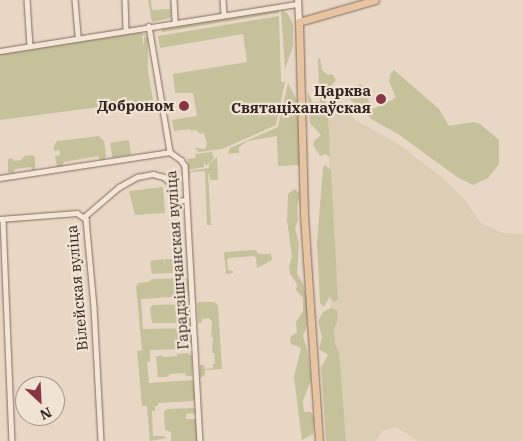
<!DOCTYPE html>
<html>
<head>
<meta charset="utf-8">
<style>
	body { margin:0 }
	#map { position:relative; width:523px; height:441px; overflow:hidden; background:#e8d7c5; font-family:"IBM Plex Serif",serif }
	div>[style] { position:absolute }
	.farmland>* { inset:0; background:#dcceb4 }
	.green>* { inset:0; background:#c5c19b; transform-origin:0 0 }
	.roads { filter:drop-shadow(0 0 1px #816a5e) drop-shadow(0 0 1px #816a5e) }
	.minor>* { height:4.5px; margin:-2.25px; padding:0 2.25px; transform-origin:2.25px; border-radius:2.25px; background:#f4e6d7 }
	.tertiary>* { height:5px; margin:-2.5px; padding:0 2.5px; transform-origin:2.5px; border-radius:2.5px; background:#f4e6d7 }
	.secondary>* { height:6px; margin:-3px; padding:0 3px; transform-origin:3px; border-radius:3px; background:#f4e6d7 }
	.primary>* { height:7px; margin:-3.5px; padding:0 3.5px; transform-origin:3.5px; border-radius:3.5px; background:#e6c4a2 }
	.dots>* { width:14px; height:14px; translate:-50% -50%; box-sizing:border-box; border:2px solid #f0e3d4; border-radius:50% }
	span { translate:-50% -50%; white-space:nowrap; text-align:center; line-height:1.15; -webkit-text-stroke:4.5px #f0e3d4; paint-order:stroke }
	.poi-label { font-size:15px; color:#33251f; font-weight:700 }
	.right { translate:-100% -50%; text-align:right }
	.street-label { font-size:15px; color:#33251f }
	.north { position:absolute; left:15px; top:376px; width:50px; height:50px; box-sizing:border-box; background:#f0e3d4; border:1px solid #a4978c; border-radius:50%; rotate:155deg; font-size:14px; font-weight:700; line-height:20px; text-align:center; color:#33251f }
	.north::after { content:''; display:block; margin:auto; width:18px; height:22px; background:#883546; clip-path:polygon(50% 0,100% 100%,50% 72%,0 100%) }
</style>
</head>
<body>
<div id="map">
	<div class="farmland">
		<div style="clip-path:polygon(336px 100px,343px 102px,355px 120px,397px 143px,443px 178px,464px 199px,481px 223px,503px 233px,523px 234px,523px 441px,418px 441px,396px 427px,382px 431px,376px 441px,341px 441px,330px 299px,329px 106px)"></div>
	</div>
	<div class="green">
		<div style="clip-path:polygon(148px 0,151px 0,152px 10px,170px 9px,171px 0,171px 18px,152px 22px)"></div>
		<div style="clip-path:polygon(278px 9px,279px 13px,162px 32px,162px 27px)"></div>
		<div style="clip-path:polygon(281px 9px,288px 14px,293px 24px,293px 46px,285px 69px)"></div>
		<div style="clip-path:polygon(279px 16px,281px 82px,285px 82px,276px 125px,222px 149px,199px 152px,194px 148px,205px 149px,207px 144px,204px 133px,200px 134px,196px 130px,191px 131px,190px 129px,174px 131px,172px 120px,197px 116px,193px 93px,175px 93px,173px 74px,247px 62px,243px 34px,160px 48px,158px 36px)"></div>
		<div style="clip-path:polygon(139px 32px,147px 35px,142px 36px,153px 100px,0 120px,0 54px)"></div>
		<div style="left:144px;top:37px;width:4px;height:71px"></div>
		<div style="clip-path:polygon(320px 58px,322px 70px,328px 75px,332px 74px,336px 80px,324px 95px,328px 109px,330px 157px,325px 154px,320px 156px,313px 145px,315px 140px,321px 135px,310px 123px,307px 91px,313px 103px,320px 102px,318px 64px,318px 59px)"></div>
		<div style="clip-path:polygon(394px 70px,439px 109px,449px 126px,474px 122px,480px 124px,499px 140px,499px 164px,488px 178px,473px 185px,457px 177px,398px 134px,371px 119px,365px 111px,347px 97px,346px 93px,360px 84px,372px 93px,368px 100px,373px 109px,396px 98px,389px 81px,391px 73px)"></div>
		<div style="clip-path:polygon(288px 83px,298px 102px,302px 165px,278px 166px,277px 136px,248px 141px,239px 147px,239px 153px,228px 154px,230px 148px,278px 127px)"></div>
		<div style="clip-path:polygon(99px 136px,104px 141px,106px 156px,104px 160px,100px 160px,98px 156px,64px 162px,62px 167px,57px 167px,55px 156px,60px 155px,59px 150px,54px 151px,54px 146px,57px 141px)"></div>
		<div style="left:129px;top:140px;width:15px;height:19px;rotate:82deg"></div>
		<div style="clip-path:polygon(212px 152px,213px 157px,215px 157px,206px 166px,204px 161px,204px 167px,188px 170px,188px 159px,196px 158px,195px 154px)"></div>
		<div style="clip-path:polygon(32px 155px,35px 157px,35px 171px,32px 170px,31px 167px,15px 169px,13px 174px,8px 172px,8px 159px,12px 158px,14px 161px,21px 160px,24px 156px)"></div>
		<div style="clip-path:polygon(217px 157px,218px 180px,210px 180px,209px 175px,213px 173px,208px 174px,211px 225px,207px 225px,205px 171px,191px 172px,189px 181px,189px 171px,209px 168px,209px 164px)"></div>
		<div style="clip-path:polygon(327px 162px,326px 166px,331px 170px,338px 299px,334px 302px,330px 296px,324px 307px,320px 303px,317px 243px,323px 168px)"></div>
		<div style="clip-path:polygon(163px 187px,165px 213px,135px 215px,129px 191px)"></div>
		<div style="clip-path:polygon(294px 189px,300px 193px,297px 207px,298px 220px,295px 228px,299px 244px,297px 273px,303px 284px,307px 301px,307px 325px,303px 336px,308px 353px,311px 380px,303px 401px,304px 412px,311px 412px,314px 418px,313px 434px,302px 440px,294px 377px,301px 348px,291px 344px,290px 337px,297px 332px,296px 322px,303px 311px,303px 298px,296px 290px,297px 284px,290px 274px,289px 266px,292px 257px,287px 220px,288px 194px)"></div>
		<div style="clip-path:polygon(255px 250px,259px 254px,271px 254px,272px 260px,257px 268px,256px 258px,254px 256px,229px 258px,227px 260px,228px 270px,233px 271px,233px 273px,226px 274px,224px 252px)"></div>
		<div style="clip-path:polygon(164px 259px,165px 266px,165px 259px,174px 259px,175px 272px,178px 271px,178px 268px,184px 267px,185px 272px,152px 274px,150px 261px)"></div>
		<div style="clip-path:polygon(186px 278px,189px 281px,189px 296px,141px 299px,143px 329px,191px 328px,193px 345px,189px 349px,150px 350px,150px 362px,147px 362px,149px 383px,193px 380px,196px 399px,193px 401px,158px 403px,158px 406px,155px 406px,155px 411px,152px 411px,153px 436px,164px 436px,166px 438px,150px 441px,147px 406px,142px 406px,137px 351px,142px 350px,136px 287px,138px 283px,148px 282px,152px 279px)"></div>
		<div style="clip-path:polygon(199px 302px,214px 302px,218px 305px,222px 369px,205px 370px,205px 375px,200px 378px,200px 365px,204px 365px,205px 369px,213px 368px,213px 364px,215px 364px,214px 353px,212px 353px,213px 337px,211px 337px,212px 322px,209px 318px,202px 319px,202px 323px,198px 323px,197px 304px)"></div>
		<div style="clip-path:polygon(190px 304px,190px 323px,189px 323px,188px 307px,177px 308px,178px 323px,152px 323px,150px 308px,153px 305px)"></div>
		<div style="clip-path:polygon(331px 308px,337px 310px,338px 319px,334px 329px,335px 344px,339px 351px,346px 441px,326px 441px,321px 367px,328px 355px,319px 349px,322px 337px,318px 321px,323px 312px)"></div>
		<div style="clip-path:polygon(177px 354px,187px 353px,192px 356px,192px 376px,186px 376px,185px 373px,170px 374px,167px 377px,158px 377px,156px 357px,162px 355px,163px 357px,177px 356px)"></div>
		<div style="clip-path:polygon(167px 409px,194px 408px,196px 410px,197px 413px,186px 414px,186px 419px,197px 419px,198px 441px,171px 441px,171px 432px,165px 430px,164px 412px)"></div>
	</div>
	<div class="roads">
		<div class="minor">
			<div style="left:27px;top:0;width:46px;rotate:86.3deg"></div>
			<div style="left:75px;top:0;width:38px;rotate:85deg"></div>
			<div style="left:125px;top:0;width:30px;rotate:88deg"></div>
			<div style="left:174px;top:0;width:22px;rotate:87deg"></div>
			<div style="left:223px;top:0;width:15px;rotate:86deg"></div>
			<div style="left:149px;top:26px;width:128px;rotate:80.5deg"></div>
			<div style="left:170px;top:152px;width:14px;rotate:36deg"></div>
			<div style="left:181px;top:160px;width:7px;rotate:56deg"></div>
			<div style="left:185px;top:166px;width:275px;rotate:86.9deg"></div>
			<div style="left:0;top:178px;width:172px;rotate:-8.7deg"></div>
			<div style="left:84px;top:217px;width:46px;rotate:-40.6deg"></div>
			<div style="left:119px;top:187px;width:21px;rotate:-29deg"></div>
			<div style="left:137px;top:177px;width:16px;rotate:-11deg"></div>
			<div style="left:153px;top:174px;width:11px;rotate:15deg"></div>
			<div style="left:164px;top:177px;width:6px;rotate:39deg"></div>
			<div style="left:169px;top:181px;width:10px;rotate:61deg"></div>
			<div style="left:174px;top:190px;width:11px;rotate:85deg"></div>
			<div style="left:175px;top:201px;width:11px;rotate:-5deg"></div>
			<div style="left:0;top:219px;width:77px;rotate:-4.5deg"></div>
			<div style="left:77px;top:213px;width:11px;rotate:34deg"></div>
			<div style="left:86px;top:219px;width:88px;rotate:84.8deg"></div>
			<div style="left:94px;top:307px;width:134px;rotate:87deg"></div>
			<div style="left:3px;top:219px;width:222px;rotate:87.7deg"></div>
		</div>
		<div class="tertiary">
			<div style="left:0;top:51px;width:302px;rotate:-9deg"></div>
		</div>
		<div class="secondary">
			<div style="left:298px;top:0;width:22px;rotate:87deg"></div>
		</div>
		<div class="primary">
			<div style="left:319px;top:441px;width:228px;rotate:-93.8deg"></div>
			<div style="left:304px;top:213px;width:191px;rotate:-91.5deg"></div>
			<div style="left:299px;top:22px;width:79px;rotate:-16.1deg"></div>
		</div>
	</div>
	<div class="dots">
		<div style="left:381px;top:99px;background:#883546"></div>
		<div style="left:184px;top:106px;background:#883546"></div>
	</div>
	<div class="poi-label">
		<span class="right" style="left:371px;top:99px">Царква<br>Святаціханаўская</span>
		<span class="right" style="left:174px;top:106px">Доброном</span>
	</div>
	<div class="street-label">
		<span style="left:177px;top:260px;rotate:-94deg">Гарадзішчанская вуліца</span>
		<span style="left:77px;top:288px;rotate:-95deg">Вілейская вуліца</span>
	</div>
	<div class="north">N</div>
</div>
</body>
</html>
